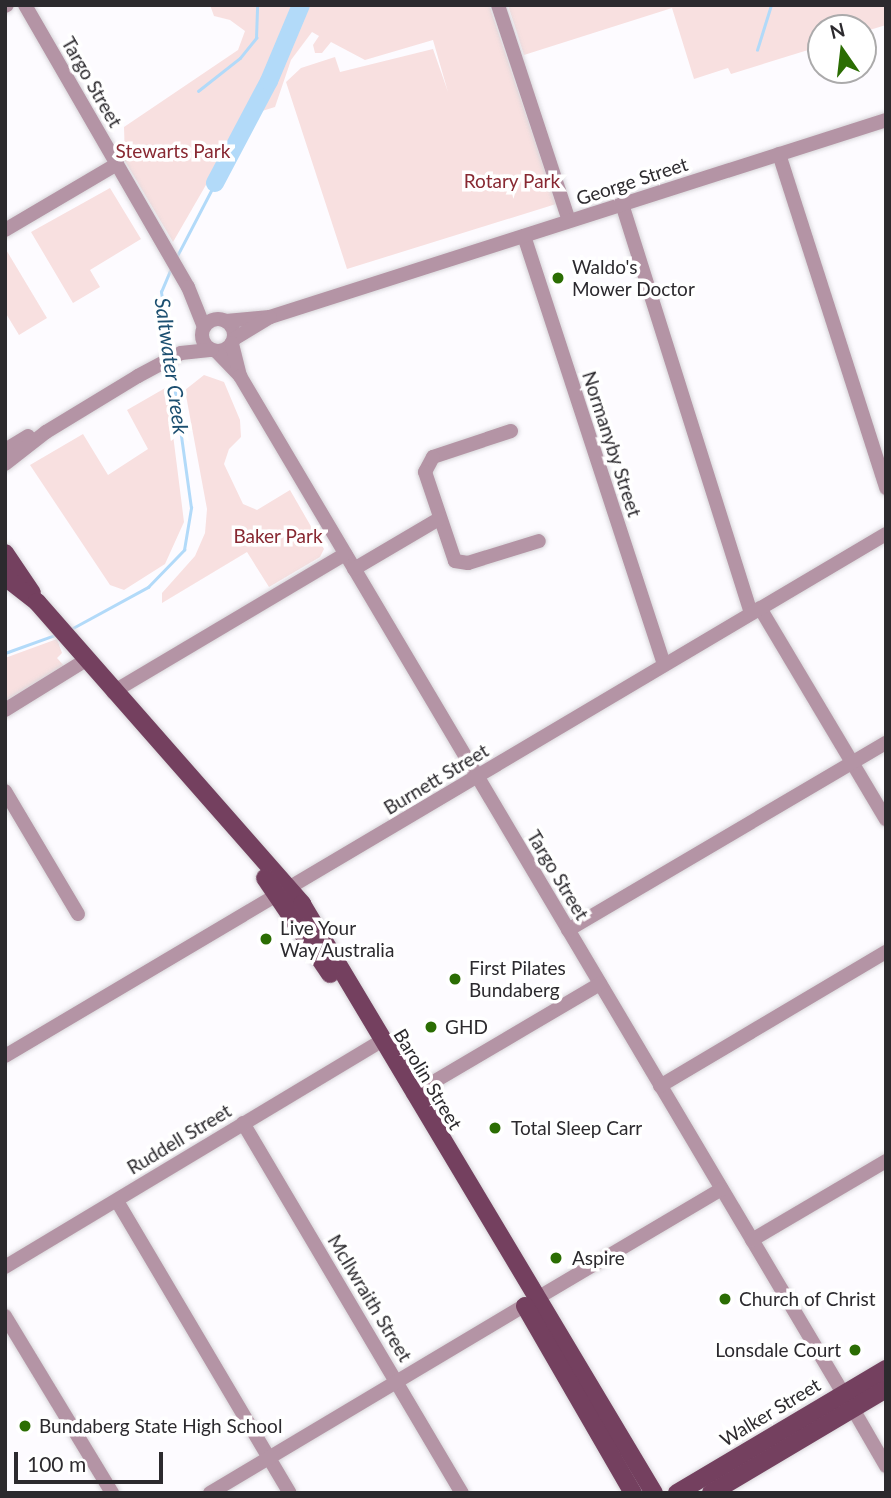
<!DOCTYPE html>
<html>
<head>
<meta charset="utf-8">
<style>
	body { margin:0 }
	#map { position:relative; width:891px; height:1498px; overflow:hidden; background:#fdfbff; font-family:Lato,sans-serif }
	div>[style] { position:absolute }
	.green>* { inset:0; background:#f8e0e0 }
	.stream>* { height:2.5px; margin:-1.25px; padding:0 1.25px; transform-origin:1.25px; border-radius:1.25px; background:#b2daf9 }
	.river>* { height:18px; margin:-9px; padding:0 9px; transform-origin:9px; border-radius:9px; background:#b2daf9 }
	.roads { filter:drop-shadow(0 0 2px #d7d5d9) drop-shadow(0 0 2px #d7d5d9) }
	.minor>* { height:14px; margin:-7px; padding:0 7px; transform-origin:7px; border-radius:7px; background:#b494a5 }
	.minor>.ring { margin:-7px; padding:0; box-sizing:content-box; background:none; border:14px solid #b494a5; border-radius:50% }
	.major>* { height:18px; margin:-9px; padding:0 9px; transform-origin:9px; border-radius:9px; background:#74405f }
	.dots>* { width:19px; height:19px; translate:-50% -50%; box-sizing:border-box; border:4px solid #fff; border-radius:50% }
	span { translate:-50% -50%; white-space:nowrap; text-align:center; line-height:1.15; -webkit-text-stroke:7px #fff; paint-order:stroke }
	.street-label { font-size:19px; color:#2c2a2e }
	.park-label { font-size:19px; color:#882932 }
	.poi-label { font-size:19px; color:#2c2a2e }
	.left { translate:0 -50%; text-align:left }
	.right { translate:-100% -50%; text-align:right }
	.water-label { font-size:21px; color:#1c4f70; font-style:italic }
	.frame { position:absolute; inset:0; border:7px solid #2c2a2e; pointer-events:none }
	.north { position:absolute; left:807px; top:14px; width:70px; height:70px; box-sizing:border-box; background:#fff; border:2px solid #abaaab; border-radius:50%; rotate:346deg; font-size:19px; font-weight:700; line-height:28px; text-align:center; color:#2c2a2e }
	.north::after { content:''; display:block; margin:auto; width:24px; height:32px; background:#2b6d03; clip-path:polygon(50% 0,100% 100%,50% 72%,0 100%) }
	.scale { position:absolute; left:14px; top:1452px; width:149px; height:32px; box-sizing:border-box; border:4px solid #2c2a2e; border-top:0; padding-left:9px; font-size:21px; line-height:24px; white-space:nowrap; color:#2c2a2e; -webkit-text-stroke:5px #fff; paint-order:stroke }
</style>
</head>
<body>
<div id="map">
	<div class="green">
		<div style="clip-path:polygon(210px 5px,489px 5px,556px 204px,347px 269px,286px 82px,301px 68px,335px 57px,340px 72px,433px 49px,448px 92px,433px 40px,365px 60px,331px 42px,322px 53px,315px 53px,313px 45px,319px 36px,312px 32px,291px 60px,275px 107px,262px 111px,289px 52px,293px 38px,285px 36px,255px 100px,173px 242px,125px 161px,124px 127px,238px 50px,245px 31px,230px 20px,214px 16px)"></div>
		<div style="clip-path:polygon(508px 5px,886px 5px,886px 25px,863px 32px,863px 28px,821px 28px,821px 46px,731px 74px,728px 68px,694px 79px,672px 8px,524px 55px)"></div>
		<div style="clip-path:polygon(110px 188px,141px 239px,90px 270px,100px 287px,73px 303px,31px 232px)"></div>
		<div style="clip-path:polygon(5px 248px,47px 318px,19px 335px,5px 312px)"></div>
		<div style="clip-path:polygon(204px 375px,224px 382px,240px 420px,241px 437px,229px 449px,224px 464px,243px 504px,257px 510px,290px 490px,324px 549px,320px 557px,269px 587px,247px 552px,162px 603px,162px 593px,195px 556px,205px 533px,207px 509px,185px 390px)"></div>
		<div style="clip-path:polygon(167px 387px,184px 522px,165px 564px,124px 590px,110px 585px,30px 465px,83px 434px,108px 475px,148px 449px,127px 410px)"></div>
		<div style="clip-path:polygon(57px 639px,62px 653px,57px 658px,65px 667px,5px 702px,5px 658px)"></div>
	</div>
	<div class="stream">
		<div style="left:757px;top:50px;width:47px;rotate:-72.7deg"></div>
		<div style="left:198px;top:91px;width:53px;rotate:-38.2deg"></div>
		<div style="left:240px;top:58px;width:26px;rotate:-51deg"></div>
		<div style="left:256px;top:38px;width:33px;rotate:-88deg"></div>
		<div style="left:177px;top:256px;width:82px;rotate:-62.5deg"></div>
		<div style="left:170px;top:353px;width:62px;rotate:-98.4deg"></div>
		<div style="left:161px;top:292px;width:26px;rotate:-67deg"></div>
		<div style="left:71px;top:629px;width:88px;rotate:-28.6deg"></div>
		<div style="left:148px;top:587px;width:52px;rotate:-45.8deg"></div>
		<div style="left:184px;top:550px;width:43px;rotate:-80.5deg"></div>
		<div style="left:191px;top:508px;width:146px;rotate:-97.9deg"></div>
		<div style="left:5px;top:653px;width:53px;rotate:-19.8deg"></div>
	</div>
	<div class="river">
		<div style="left:215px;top:183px;width:115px;rotate:-62.1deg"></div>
		<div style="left:269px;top:81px;width:82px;rotate:-67.2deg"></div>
	</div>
	<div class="roads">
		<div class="minor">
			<div style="left:25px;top:5px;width:326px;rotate:60deg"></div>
			<div style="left:188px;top:287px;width:43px;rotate:68.2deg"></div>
			<div style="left:498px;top:5px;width:227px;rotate:71.8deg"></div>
			<div style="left:5px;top:6px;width:2px;rotate:-27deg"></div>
			<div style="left:779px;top:154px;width:351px;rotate:72.2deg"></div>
			<div style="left:622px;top:204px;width:429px;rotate:72.5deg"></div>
			<div style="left:5px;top:230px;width:130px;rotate:-30.5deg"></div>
			<div style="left:524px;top:236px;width:451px;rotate:71.9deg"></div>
			<div style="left:270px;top:317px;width:647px;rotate:-17.73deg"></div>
			<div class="ring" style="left:202px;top:319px;width:18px;height:18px"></div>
			<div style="left:226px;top:321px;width:44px;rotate:-5.2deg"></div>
			<div style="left:270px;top:317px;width:42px;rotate:148.6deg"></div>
			<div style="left:216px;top:351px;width:35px;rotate:46deg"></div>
			<div style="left:240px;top:376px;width:34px;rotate:-104deg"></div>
			<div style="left:240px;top:376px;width:1182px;rotate:59.34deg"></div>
			<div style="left:511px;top:431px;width:82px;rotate:161.6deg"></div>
			<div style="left:433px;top:457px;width:17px;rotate:118deg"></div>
			<div style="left:425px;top:472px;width:94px;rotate:71.4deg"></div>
			<div style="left:455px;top:561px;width:13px;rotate:9deg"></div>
			<div style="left:468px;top:563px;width:74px;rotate:-17.2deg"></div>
			<div style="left:5px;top:450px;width:27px;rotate:-31deg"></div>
			<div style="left:5px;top:464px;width:52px;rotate:-38deg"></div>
			<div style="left:46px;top:432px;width:108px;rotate:-31.3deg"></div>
			<div style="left:138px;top:376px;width:49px;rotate:-28.1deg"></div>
			<div style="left:181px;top:353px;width:31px;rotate:-6deg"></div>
			<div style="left:354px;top:569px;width:99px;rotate:-30.5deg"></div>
			<div style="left:760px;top:608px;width:246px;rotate:59.2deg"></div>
			<div style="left:113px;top:692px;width:270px;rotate:-30.7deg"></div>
			<div style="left:5px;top:710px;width:95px;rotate:-31.7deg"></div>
			<div style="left:5px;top:791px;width:143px;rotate:59.3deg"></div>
			<div style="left:568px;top:930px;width:369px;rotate:-30.5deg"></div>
			<div style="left:5px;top:1056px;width:1024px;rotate:-30.65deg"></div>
			<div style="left:660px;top:1086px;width:263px;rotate:-30.7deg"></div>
			<div style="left:413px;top:1094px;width:217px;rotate:-30.5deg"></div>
			<div style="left:243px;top:1123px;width:430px;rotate:59.4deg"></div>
			<div style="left:117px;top:1201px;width:339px;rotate:59.4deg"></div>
			<div style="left:752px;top:1240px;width:156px;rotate:-30.5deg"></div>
			<div style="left:5px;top:1267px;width:431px;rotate:-31deg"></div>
			<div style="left:534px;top:1300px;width:218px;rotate:-30.6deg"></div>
			<div style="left:5px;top:1316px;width:207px;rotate:58.8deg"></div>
			<div style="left:853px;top:1409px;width:66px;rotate:59.9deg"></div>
			<div style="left:210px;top:1493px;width:367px;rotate:-30.8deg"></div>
		</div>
		<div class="major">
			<div style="left:5px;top:553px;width:48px;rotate:56deg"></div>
			<div style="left:5px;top:577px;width:41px;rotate:38deg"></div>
			<div style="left:37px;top:602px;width:402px;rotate:48.7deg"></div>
			<div style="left:302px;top:904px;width:686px;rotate:59.14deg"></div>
			<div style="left:265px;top:878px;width:116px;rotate:55.9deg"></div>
			<div style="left:525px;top:1306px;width:216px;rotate:60deg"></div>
			<div style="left:677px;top:1493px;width:243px;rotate:-30.7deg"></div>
			<div style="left:711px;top:1493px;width:204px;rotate:-30.7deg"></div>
		</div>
	</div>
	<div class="dots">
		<div style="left:558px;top:278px;background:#2b6d03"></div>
		<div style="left:266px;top:939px;background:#2b6d03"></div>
		<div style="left:455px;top:979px;background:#2b6d03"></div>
		<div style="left:431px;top:1027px;background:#2b6d03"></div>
		<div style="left:495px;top:1128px;background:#2b6d03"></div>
		<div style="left:556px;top:1258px;background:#2b6d03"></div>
		<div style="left:725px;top:1299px;background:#2b6d03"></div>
		<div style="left:855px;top:1350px;background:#2b6d03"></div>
		<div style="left:25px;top:1426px;background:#2b6d03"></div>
	</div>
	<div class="street-label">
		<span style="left:92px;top:82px;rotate:60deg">Targo Street</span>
		<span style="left:632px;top:181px;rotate:-18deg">George Street</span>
		<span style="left:612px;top:444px;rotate:72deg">Normanyby Street</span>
		<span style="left:436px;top:779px;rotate:-31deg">Burnett Street</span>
		<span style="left:558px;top:875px;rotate:59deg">Targo Street</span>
		<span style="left:428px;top:1079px;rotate:59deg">Barolin Street</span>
		<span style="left:179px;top:1139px;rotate:-31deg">Ruddell Street</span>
		<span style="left:370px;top:1298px;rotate:59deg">McIlwraith Street</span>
		<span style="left:770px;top:1412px;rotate:-31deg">Walker Street</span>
	</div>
	<div class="park-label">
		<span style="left:173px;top:151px">Stewarts Park</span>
		<span style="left:512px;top:181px">Rotary Park</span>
		<span style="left:278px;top:536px">Baker Park</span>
	</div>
	<div class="poi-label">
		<span class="left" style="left:572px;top:278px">Waldo's<br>Mower Doctor</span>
		<span class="left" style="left:280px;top:939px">Live Your<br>Way Australia</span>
		<span class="left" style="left:469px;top:979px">First Pilates<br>Bundaberg</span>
		<span class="left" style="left:445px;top:1027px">GHD</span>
		<span class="left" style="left:511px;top:1128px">Total Sleep Carr</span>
		<span class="left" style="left:572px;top:1258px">Aspire</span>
		<span class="left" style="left:739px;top:1299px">Church of Christ</span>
		<span class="right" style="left:841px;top:1350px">Lonsdale Court</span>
		<span class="left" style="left:39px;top:1426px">Bundaberg State High School</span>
	</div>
	<div class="water-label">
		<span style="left:172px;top:366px;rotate:82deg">Saltwater Creek</span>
	</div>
	<div class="frame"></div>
	<div class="north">N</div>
	<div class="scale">100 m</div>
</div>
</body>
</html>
